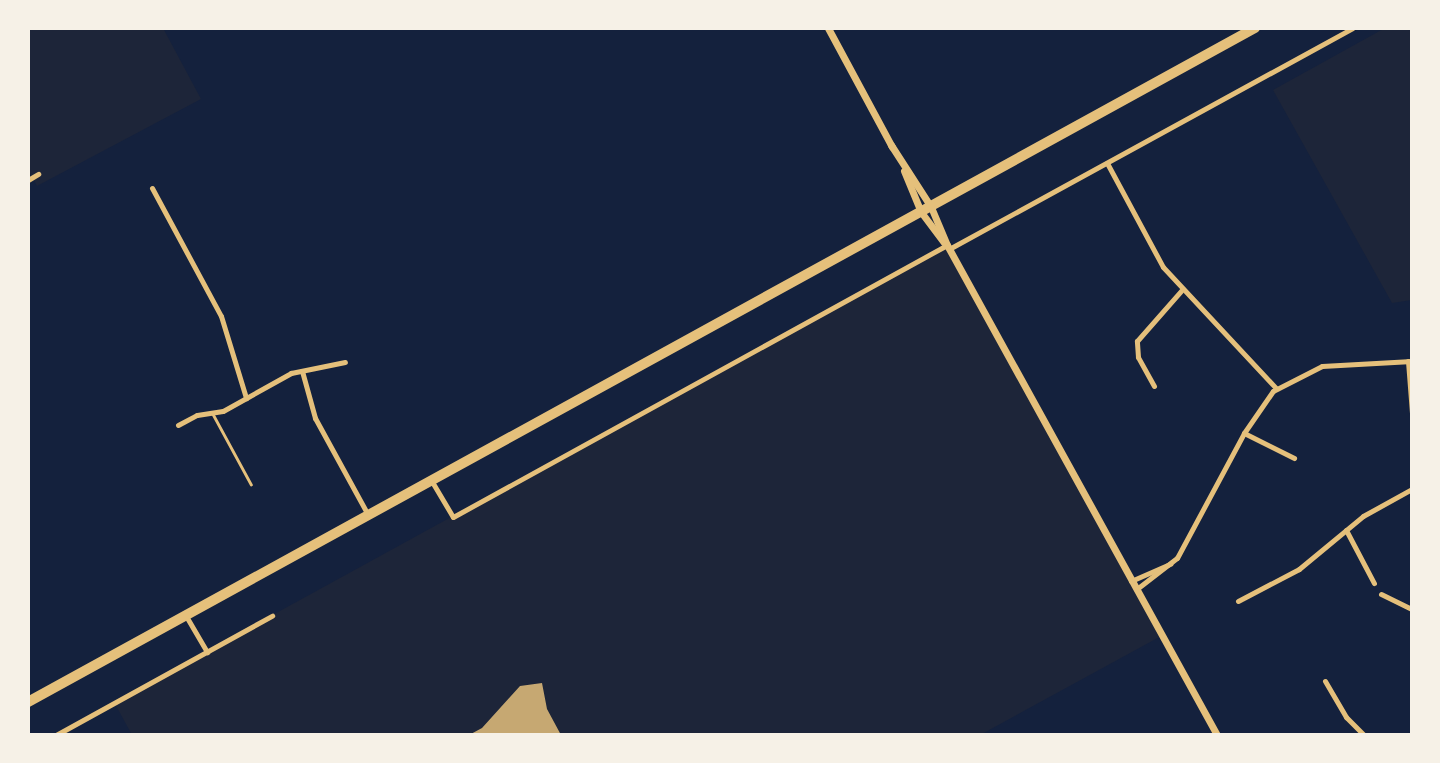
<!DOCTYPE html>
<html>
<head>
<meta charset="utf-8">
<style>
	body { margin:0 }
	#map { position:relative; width:1440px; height:763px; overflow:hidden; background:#14213d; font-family:"PT Sans Narrow",sans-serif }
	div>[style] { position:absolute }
	.green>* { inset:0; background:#1d2539 }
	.building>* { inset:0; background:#c6a872 }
	.service>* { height:2.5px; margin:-1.25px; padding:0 1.25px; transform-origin:1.25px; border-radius:1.25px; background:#e5c07b }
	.minor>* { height:5px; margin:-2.5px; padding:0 2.5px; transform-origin:2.5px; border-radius:2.5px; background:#e5c07b }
	.tertiary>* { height:7px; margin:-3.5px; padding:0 3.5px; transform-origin:3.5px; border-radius:3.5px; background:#e5c07b }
	.trunk>* { height:10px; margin:-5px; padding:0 5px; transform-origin:5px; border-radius:5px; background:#e5c07b }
	span { translate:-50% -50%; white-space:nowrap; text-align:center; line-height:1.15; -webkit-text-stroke:5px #f6f1e7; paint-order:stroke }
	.frame { position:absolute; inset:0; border:30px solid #f6f1e7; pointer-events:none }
</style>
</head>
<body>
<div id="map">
	<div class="green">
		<div style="clip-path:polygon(28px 28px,163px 28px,201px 99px,37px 186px,28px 170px)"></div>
		<div style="clip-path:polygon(1385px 28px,1412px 28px,1412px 300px,1392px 303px,1273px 90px)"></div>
		<div style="clip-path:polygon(947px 245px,1163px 635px,980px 735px,132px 735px,114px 702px)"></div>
	</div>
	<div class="building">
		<div style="clip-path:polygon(542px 683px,547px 709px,561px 735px,469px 735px,482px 728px,520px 686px)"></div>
	</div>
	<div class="service">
		<div style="left:213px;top:414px;width:80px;rotate:61.5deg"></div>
	</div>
	<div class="minor">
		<div style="left:1107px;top:163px;width:118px;rotate:61.7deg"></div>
		<div style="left:1163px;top:267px;width:166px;rotate:47deg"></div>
		<div style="left:28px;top:180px;width:12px;rotate:-31deg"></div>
		<div style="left:152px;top:188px;width:145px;rotate:61.7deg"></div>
		<div style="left:221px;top:316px;width:86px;rotate:73deg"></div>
		<div style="left:949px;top:249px;width:460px;rotate:-28.7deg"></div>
		<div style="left:1408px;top:361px;width:52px;rotate:85.6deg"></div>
		<div style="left:302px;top:371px;width:49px;rotate:74.5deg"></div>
		<div style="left:315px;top:418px;width:111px;rotate:61.3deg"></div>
		<div style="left:1154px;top:386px;width:33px;rotate:-119deg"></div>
		<div style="left:1138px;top:357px;width:16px;rotate:-94deg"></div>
		<div style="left:1137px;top:341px;width:67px;rotate:-48.7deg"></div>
		<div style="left:178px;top:425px;width:21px;rotate:-28deg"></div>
		<div style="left:197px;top:415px;width:26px;rotate:-9deg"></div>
		<div style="left:223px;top:411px;width:78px;rotate:-29.2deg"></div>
		<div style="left:291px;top:373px;width:55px;rotate:-11.5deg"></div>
		<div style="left:1244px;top:433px;width:56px;rotate:26.6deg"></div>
		<div style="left:431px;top:480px;width:43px;rotate:59.3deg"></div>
		<div style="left:453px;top:517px;width:564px;rotate:-28.84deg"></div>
		<div style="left:1346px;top:530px;width:60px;rotate:62.2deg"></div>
		<div style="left:1131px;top:581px;width:43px;rotate:-23.6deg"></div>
		<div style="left:1138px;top:588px;width:49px;rotate:-37.6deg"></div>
		<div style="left:1177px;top:558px;width:142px;rotate:-61.8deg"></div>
		<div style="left:1244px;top:433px;width:51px;rotate:-55.4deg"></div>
		<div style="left:1273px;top:391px;width:55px;rotate:-27deg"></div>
		<div style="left:1322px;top:366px;width:90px;rotate:-3.2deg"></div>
		<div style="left:1381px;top:594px;width:34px;rotate:26deg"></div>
		<div style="left:1238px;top:601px;width:69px;rotate:-27.7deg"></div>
		<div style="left:1299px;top:569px;width:83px;rotate:-39.6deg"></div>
		<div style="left:1363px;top:516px;width:56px;rotate:-28.9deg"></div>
		<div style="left:186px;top:616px;width:42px;rotate:59.7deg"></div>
		<div style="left:1325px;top:681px;width:42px;rotate:59.7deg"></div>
		<div style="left:1346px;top:717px;width:25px;rotate:45deg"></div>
		<div style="left:56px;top:735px;width:247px;rotate:-28.9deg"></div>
	</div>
	<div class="tertiary">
		<div style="left:828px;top:28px;width:135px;rotate:61.7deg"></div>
		<div style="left:891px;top:145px;width:74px;rotate:57.2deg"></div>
		<div style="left:931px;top:207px;width:41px;rotate:67.2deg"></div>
		<div style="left:947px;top:245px;width:559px;rotate:61.14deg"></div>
		<div style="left:904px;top:171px;width:44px;rotate:67.5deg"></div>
		<div style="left:921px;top:212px;width:38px;rotate:53deg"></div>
	</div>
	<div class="trunk">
		<div style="left:28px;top:702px;width:1400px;rotate:-28.78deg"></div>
	</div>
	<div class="frame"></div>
</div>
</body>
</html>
